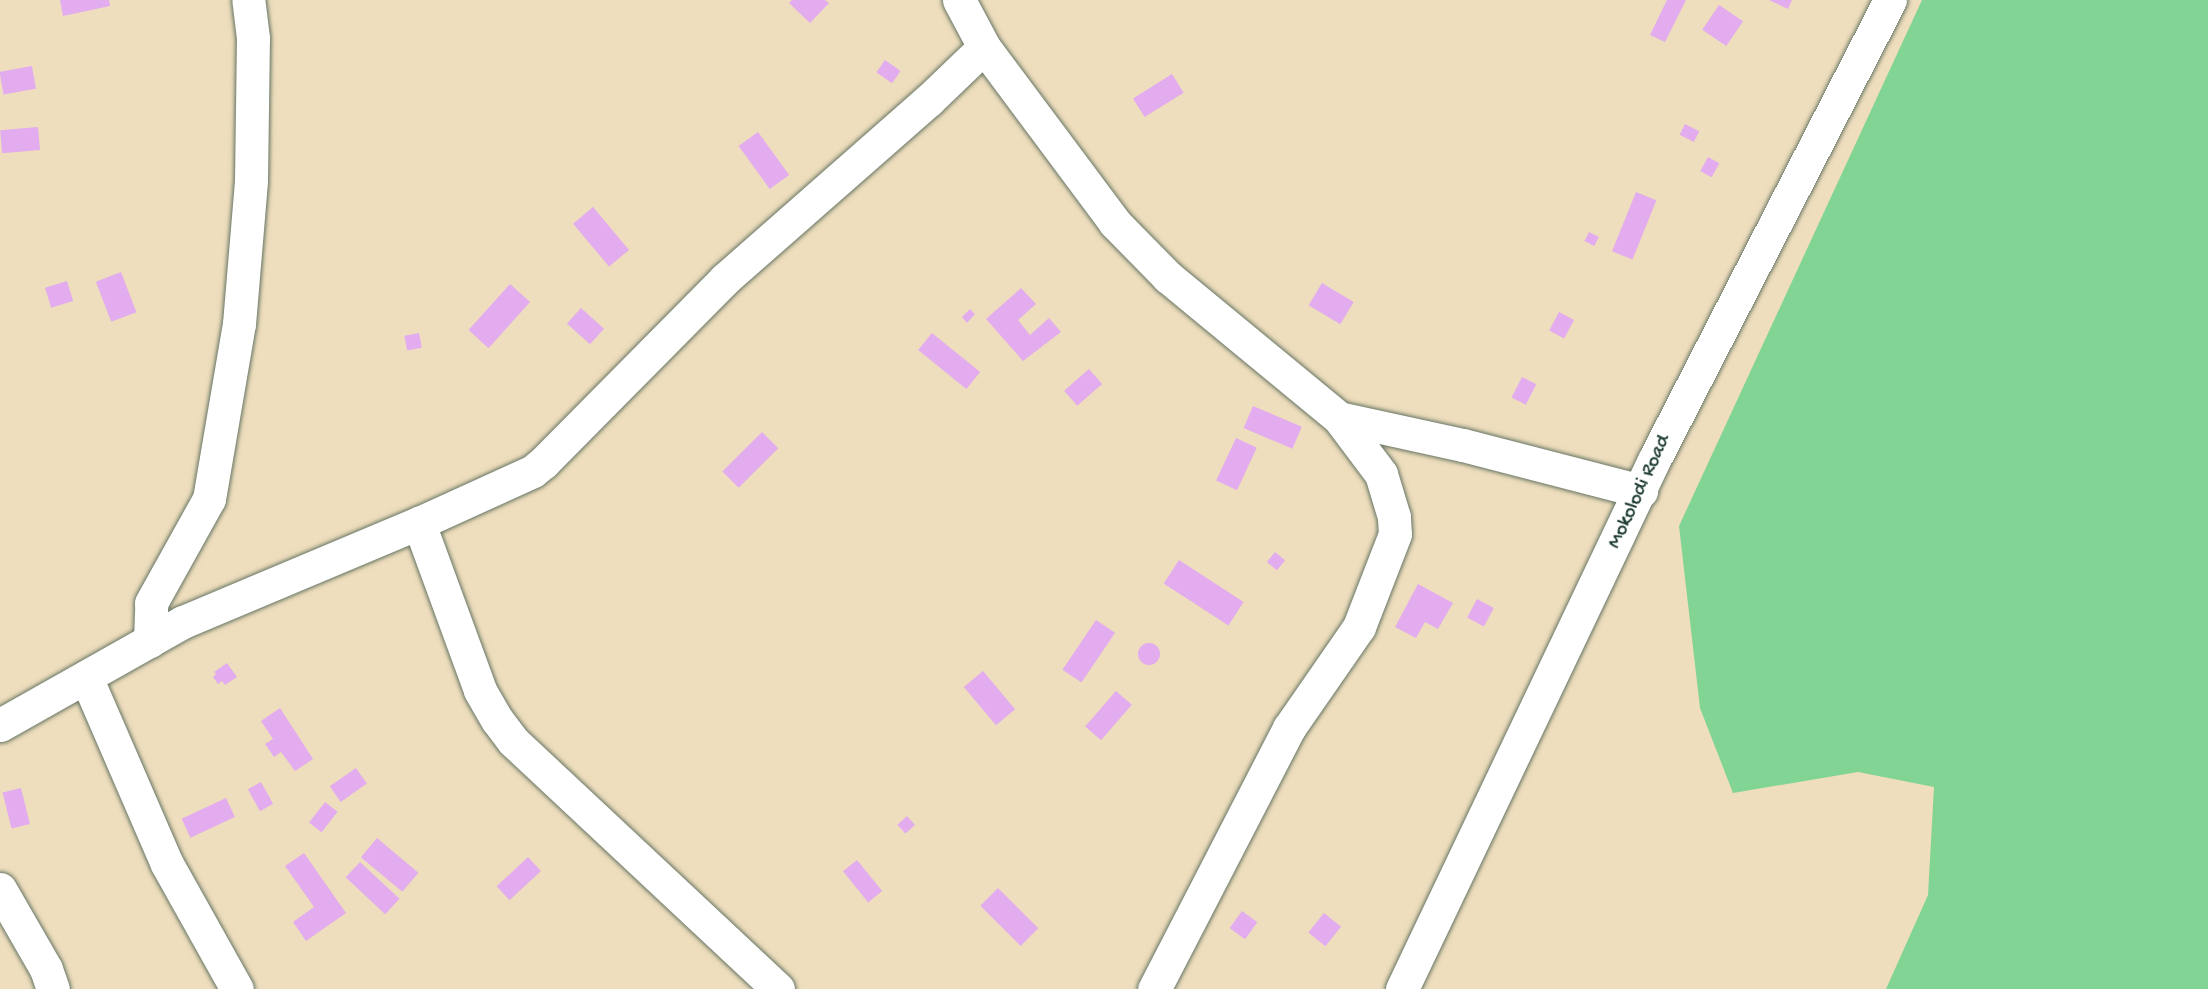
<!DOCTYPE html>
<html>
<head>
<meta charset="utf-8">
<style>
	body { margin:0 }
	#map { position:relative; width:2208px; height:989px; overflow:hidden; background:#eedebd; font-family:"Gochi Hand",sans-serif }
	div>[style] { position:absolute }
	.green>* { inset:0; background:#82d495 }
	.building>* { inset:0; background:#e2acef; transform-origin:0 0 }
	.round { border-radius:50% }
	.roads { filter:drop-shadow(0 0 2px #677564) drop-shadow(0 0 2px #677564) }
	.minor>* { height:33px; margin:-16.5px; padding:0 16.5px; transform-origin:16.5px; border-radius:16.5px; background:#fff }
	span { translate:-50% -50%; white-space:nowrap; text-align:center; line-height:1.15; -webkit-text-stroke:6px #fff; paint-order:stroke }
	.street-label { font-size:20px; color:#1f3d34 }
</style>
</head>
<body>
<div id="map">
	<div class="green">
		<div style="clip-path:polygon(1922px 0,2208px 0,2208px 989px,1886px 989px,1928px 895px,1934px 787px,1858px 772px,1733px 793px,1700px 708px,1679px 526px)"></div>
	</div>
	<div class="building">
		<div style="clip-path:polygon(60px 0,109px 0,110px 6px,63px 16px)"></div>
		<div style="clip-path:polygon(792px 0,825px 0,829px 3px,810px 23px,789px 3px)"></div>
		<div style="clip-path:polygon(1667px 0,1686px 0,1665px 42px,1650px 35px)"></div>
		<div style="clip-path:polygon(1769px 0,1792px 0,1788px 9px)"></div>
		<div style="left:1719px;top:5px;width:29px;height:30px;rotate:34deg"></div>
		<div style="left:885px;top:60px;width:19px;height:15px;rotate:35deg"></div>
		<div style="left:32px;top:66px;width:23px;height:33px;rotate:80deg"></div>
		<div style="left:1172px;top:74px;width:22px;height:46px;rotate:58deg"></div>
		<div style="left:1685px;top:124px;width:16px;height:12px;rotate:27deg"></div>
		<div style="left:38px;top:127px;width:23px;height:38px;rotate:85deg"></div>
		<div style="left:758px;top:132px;width:53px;height:24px;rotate:54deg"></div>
		<div style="left:1708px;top:157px;width:13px;height:16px;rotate:29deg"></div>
		<div style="left:1636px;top:192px;width:22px;height:64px;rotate:22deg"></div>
		<div style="left:593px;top:207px;width:56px;height:26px;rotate:50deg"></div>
		<div style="left:1589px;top:232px;width:11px;height:10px;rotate:27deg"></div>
		<div style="left:121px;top:272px;width:43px;height:27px;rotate:69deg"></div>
		<div style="left:67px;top:281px;width:21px;height:23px;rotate:73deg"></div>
		<div style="left:1322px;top:283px;width:37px;height:26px;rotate:31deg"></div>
		<div style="left:510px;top:284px;width:27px;height:62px;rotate:42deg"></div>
		<div style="clip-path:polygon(1021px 288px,1036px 304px,1018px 320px,1030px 335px,1049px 318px,1061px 332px,1023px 361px,986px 319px)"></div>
		<div style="left:581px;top:308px;width:31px;height:21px;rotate:42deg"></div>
		<div style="clip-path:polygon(970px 309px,975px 314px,967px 323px,962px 317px)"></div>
		<div style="left:1559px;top:312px;width:17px;height:21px;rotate:28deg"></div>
		<div style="left:419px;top:333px;width:15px;height:15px;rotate:79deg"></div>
		<div style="left:932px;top:333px;width:62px;height:22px;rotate:39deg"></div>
		<div style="left:1089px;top:369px;width:20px;height:33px;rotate:49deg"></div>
		<div style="left:1522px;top:377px;width:16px;height:23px;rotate:27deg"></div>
		<div style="left:1253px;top:406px;width:53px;height:24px;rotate:23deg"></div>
		<div style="left:762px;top:432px;width:23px;height:56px;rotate:45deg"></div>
		<div style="left:1236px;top:438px;width:23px;height:47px;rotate:25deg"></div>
		<div style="left:1275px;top:552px;width:13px;height:13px;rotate:39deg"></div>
		<div style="left:1179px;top:560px;width:77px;height:28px;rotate:33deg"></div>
		<div style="clip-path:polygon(1418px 584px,1453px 603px,1438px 629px,1425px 622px,1416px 638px,1395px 627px)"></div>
		<div style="left:1477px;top:599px;width:19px;height:21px;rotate:28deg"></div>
		<div style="left:1096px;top:620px;width:23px;height:60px;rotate:34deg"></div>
		<div class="round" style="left:1138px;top:643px;width:22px;height:22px"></div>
		<div style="clip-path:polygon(227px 663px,237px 677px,225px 685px,222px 681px,218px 684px,213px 677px,216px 674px,214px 672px)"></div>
		<div style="left:983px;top:671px;width:50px;height:25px;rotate:50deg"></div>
		<div style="left:1116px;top:691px;width:21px;height:47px;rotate:41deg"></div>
		<div style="clip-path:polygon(280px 708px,313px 759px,295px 771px,281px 752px,274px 757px,265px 744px,273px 739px,261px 721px)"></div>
		<div style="left:356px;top:768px;width:19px;height:32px;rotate:55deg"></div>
		<div style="left:261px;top:782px;width:25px;height:15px;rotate:61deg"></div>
		<div style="left:21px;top:788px;width:37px;height:19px;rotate:76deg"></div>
		<div style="left:226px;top:798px;width:21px;height:49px;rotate:65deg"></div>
		<div style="left:325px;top:802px;width:16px;height:26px;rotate:38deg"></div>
		<div style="left:907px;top:816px;width:12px;height:13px;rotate:48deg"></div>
		<div style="left:377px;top:838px;width:54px;height:25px;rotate:40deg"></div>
		<div style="clip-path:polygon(304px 853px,346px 913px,306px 941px,293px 922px,314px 907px,285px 866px)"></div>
		<div style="left:528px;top:857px;width:19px;height:43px;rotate:47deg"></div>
		<div style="left:857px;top:860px;width:40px;height:18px;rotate:51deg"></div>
		<div style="left:360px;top:862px;width:54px;height:21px;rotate:43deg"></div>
		<div style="left:998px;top:888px;width:57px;height:25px;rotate:45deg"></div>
		<div style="left:1242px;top:911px;width:19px;height:21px;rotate:36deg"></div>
		<div style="left:1324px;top:913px;width:22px;height:25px;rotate:39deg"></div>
	</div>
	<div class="roads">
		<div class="minor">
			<div style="left:959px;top:0;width:53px;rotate:62deg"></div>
			<div style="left:984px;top:47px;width:219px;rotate:53.3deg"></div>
			<div style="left:1115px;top:223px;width:76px;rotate:45.5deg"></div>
			<div style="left:1168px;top:277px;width:222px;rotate:39.5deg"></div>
			<div style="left:1339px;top:418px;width:70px;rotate:53.1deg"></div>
			<div style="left:1381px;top:474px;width:45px;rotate:73.2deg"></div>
			<div style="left:1394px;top:517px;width:17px;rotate:87deg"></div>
			<div style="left:1395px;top:534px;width:100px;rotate:111.2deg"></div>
			<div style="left:1359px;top:627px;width:123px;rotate:124.7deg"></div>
			<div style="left:1289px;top:728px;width:294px;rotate:117.3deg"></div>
			<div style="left:1339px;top:418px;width:127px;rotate:12.3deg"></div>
			<div style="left:1463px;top:445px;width:184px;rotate:14.5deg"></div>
			<div style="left:150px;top:641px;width:38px;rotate:-88deg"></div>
			<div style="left:151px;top:603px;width:119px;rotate:-60.9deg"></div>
			<div style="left:209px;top:499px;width:178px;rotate:-80.3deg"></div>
			<div style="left:239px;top:324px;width:144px;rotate:-85.2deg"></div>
			<div style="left:251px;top:180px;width:142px;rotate:-89.2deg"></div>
			<div style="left:253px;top:38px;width:38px;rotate:-97deg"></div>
			<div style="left:86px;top:677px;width:204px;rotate:66.6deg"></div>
			<div style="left:167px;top:864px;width:143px;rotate:60.8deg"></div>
			<div style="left:0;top:725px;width:210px;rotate:-29.4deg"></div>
			<div style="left:183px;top:622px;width:256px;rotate:-22.8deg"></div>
			<div style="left:0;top:889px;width:92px;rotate:60.1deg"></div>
			<div style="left:46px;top:969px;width:21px;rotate:71deg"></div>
			<div style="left:778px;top:989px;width:363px;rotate:-136.9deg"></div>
			<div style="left:513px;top:741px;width:26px;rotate:-127deg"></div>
			<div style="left:497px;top:720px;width:34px;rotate:-120deg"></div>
			<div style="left:480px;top:690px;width:178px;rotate:-110.1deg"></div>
			<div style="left:419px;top:523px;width:125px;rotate:-24.5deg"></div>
			<div style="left:533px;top:471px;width:14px;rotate:-39deg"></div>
			<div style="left:544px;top:462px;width:257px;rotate:-45.3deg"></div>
			<div style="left:725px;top:279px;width:271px;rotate:-41.3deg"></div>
			<div style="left:929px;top:100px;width:76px;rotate:-43.9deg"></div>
			<div style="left:1402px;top:989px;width:586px;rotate:-64.53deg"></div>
			<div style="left:1654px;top:460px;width:517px;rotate:-62.84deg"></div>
		</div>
	</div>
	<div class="street-label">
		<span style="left:1640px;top:492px;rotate:-65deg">Mokolodi Road</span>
	</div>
</div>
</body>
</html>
